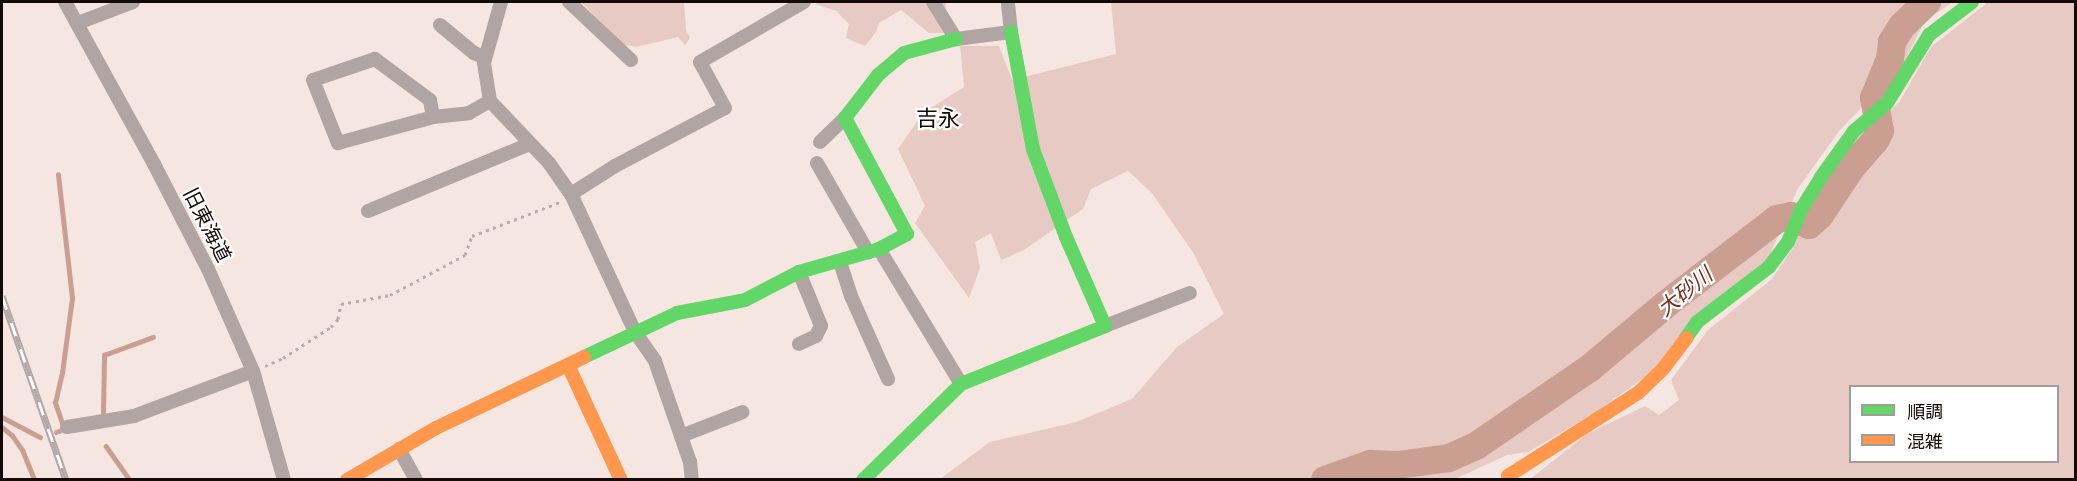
<!DOCTYPE html>
<html>
<head>
<meta charset="utf-8">
<style>
	body { margin:0 }
	#map { position:relative; width:2077px; height:481px; overflow:hidden; background:#f5e6e1; font-family:"Roboto Serif","Noto Sans JP",serif }
	div>[style] { position:absolute }
	.green>* { inset:0; background:#e7cac3 }
	.stream>* { height:4.5px; margin:-2.25px; padding:0 2.25px; transform-origin:2.25px; border-radius:2.25px; background:#ca9f92 }
	.river>* { height:28px; margin:-14px; padding:0 14px; transform-origin:14px; border-radius:14px; background:#ca9f92 }
	.path>* { height:3px; margin-top:-1.5px; transform-origin:0; background:repeating-linear-gradient(90deg,#b8adaa 0 3px,transparent 0 7.5px) }
	.street>* { height:14px; margin:-7px; padding:0 7px; transform-origin:7px; border-radius:7px; background:#b0a5a2 }
	.fast>* { height:14px; margin:-7px; padding:0 7px; transform-origin:7px; border-radius:7px; background:#63d668 }
	.slow>* { height:14px; margin:-7px; padding:0 7px; transform-origin:7px; border-radius:7px; background:#ff974d }
	.rail>* { height:7px; margin-top:-3.5px; transform-origin:0; background:repeating-linear-gradient(90deg,#fff 0 14px,#b3a8a5 0 28px); box-sizing:border-box; border-block:2px solid #b3a8a5 }
	span { translate:-50% -50%; white-space:nowrap; text-align:center; line-height:1.15; -webkit-text-stroke:4.5px #fff; paint-order:stroke }
	.street-label { font-size:20px; color:#130906 }
	.water-label { font-size:21px; color:#76301d; font-style:italic }
	.quarter-label { font-size:22px; color:#130906 }
	.frame { position:absolute; inset:0; border:3px solid #130906; pointer-events:none }
	.legend { position:absolute; left:1849px; top:385px; width:210px; height:78px; box-sizing:border-box; background:#fff; border:2px solid #a19d9b; margin:0; padding:8px 10px; list-style:none; font-size:18px; color:#130906 }
	.legend li { display:flex; align-items:center; gap:12px; height:30px }
	.legend b { width:30px; border:2px solid #a19d9b }
</style>
</head>
<body>
<div id="map">
	<div class="green">
		<div style="clip-path:polygon(581px 2px,684px 2px,686px 30px,690px 38px,685px 45px,678px 37px,636px 47px,622px 44px)"></div>
		<div style="clip-path:polygon(818px 2px,946px 2px,945px 33px,929px 33px,901px 10px,879px 23px,876px 32px,865px 46px,846px 38px,849px 24px,836px 11px,815px 4px)"></div>
		<div style="clip-path:polygon(1111px 2px,1953px 2px,1925px 21px,1902px 66px,1839px 131px,1797px 190px,1767px 262px,1654px 370px,1599px 410px,1528px 452px,1507px 455px,1455px 479px,940px 479px,990px 442px,1076px 422px,1132px 399px,1177px 347px,1224px 314px,1194px 254px,1152px 193px,1128px 171px,1091px 189px,1083px 209px,1024px 250px,1001px 260px,991px 233px,975px 242px,980px 268px,969px 298px,915px 223px,925px 206px,898px 149px,923px 113px,964px 87px,960px 46px,999px 46px,1012px 80px,1116px 54px)"></div>
		<div style="clip-path:polygon(evenodd,1988px 2px,2075px 2px,2075px 479px,1529px 480px,1587px 434px,1645px 406px,1659px 415px,1679px 400px,1671px 380px,1708px 330px,1771px 280px,1793px 248px,1811px 203px,1854px 147px,1900px 101px,1931px 47px,1988px 2px,1850px 386px,2058px 386px,2058px 462px,1850px 462px,1850px 386px)"></div>
	</div>
	<div class="stream">
		<div style="left:103px;top:414px;width:59px;rotate:-89deg"></div>
		<div style="left:104px;top:355px;width:52px;rotate:-20.2deg"></div>
		<div style="left:2px;top:417px;width:43px;rotate:27.8deg"></div>
		<div style="left:2px;top:427px;width:13px;rotate:39deg"></div>
		<div style="left:12px;top:435px;width:19px;rotate:55deg"></div>
		<div style="left:23px;top:451px;width:31px;rotate:68deg"></div>
		<div style="left:56px;top:432px;width:9px;rotate:-21deg"></div>
		<div style="left:64px;top:429px;width:28px;rotate:-109deg"></div>
		<div style="left:55px;top:403px;width:31px;rotate:-77deg"></div>
		<div style="left:62px;top:373px;width:76px;rotate:-82.4deg"></div>
		<div style="left:72px;top:298px;width:124px;rotate:-96.5deg"></div>
		<div style="left:106px;top:446px;width:42px;rotate:54.8deg"></div>
	</div>
	<div class="river">
		<div style="left:1325px;top:480px;width:48px;rotate:-19.6deg"></div>
		<div style="left:1370px;top:464px;width:28px;rotate:2deg"></div>
		<div style="left:1398px;top:465px;width:51px;rotate:-7.8deg"></div>
		<div style="left:1449px;top:458px;width:30px;rotate:-24deg"></div>
		<div style="left:1476px;top:446px;width:138px;rotate:-34.4deg"></div>
		<div style="left:1590px;top:368px;width:98px;rotate:-40deg"></div>
		<div style="left:1665px;top:305px;width:141px;rotate:-37.5deg"></div>
		<div style="left:1777px;top:219px;width:14px;rotate:-12deg"></div>
		<div style="left:1791px;top:216px;width:20px;rotate:27deg"></div>
		<div style="left:1809px;top:225px;width:15px;rotate:-42deg"></div>
		<div style="left:1820px;top:215px;width:56px;rotate:-56.6deg"></div>
		<div style="left:1851px;top:168px;width:38px;rotate:-49deg"></div>
		<div style="left:1876px;top:139px;width:9px;rotate:-63deg"></div>
		<div style="left:1880px;top:131px;width:34px;rotate:-100deg"></div>
		<div style="left:1874px;top:98px;width:42px;rotate:-67.7deg"></div>
		<div style="left:1890px;top:59px;width:17px;rotate:-83deg"></div>
		<div style="left:1892px;top:42px;width:19px;rotate:-58deg"></div>
		<div style="left:1902px;top:26px;width:35px;rotate:-44deg"></div>
	</div>
	<div class="path">
		<div style="left:265px;top:366px;width:20px;rotate:-24deg"></div>
		<div style="left:283px;top:358px;width:57px;rotate:-32.9deg"></div>
		<div style="left:331px;top:327px;width:11px;rotate:-49deg"></div>
		<div style="left:338px;top:319px;width:15px;rotate:-79deg"></div>
		<div style="left:341px;top:304px;width:50px;rotate:-10.4deg"></div>
		<div style="left:390px;top:295px;width:85px;rotate:-28.1deg"></div>
		<div style="left:465px;top:255px;width:20px;rotate:-70deg"></div>
		<div style="left:472px;top:236px;width:94px;rotate:-21.1deg"></div>
	</div>
	<div class="street">
		<div style="left:65px;top:2px;width:185px;rotate:61.2deg"></div>
		<div style="left:154px;top:164px;width:118px;rotate:62.8deg"></div>
		<div style="left:208px;top:269px;width:111px;rotate:66.2deg"></div>
		<div style="left:253px;top:371px;width:113px;rotate:74.1deg"></div>
		<div style="left:501px;top:2px;width:63px;rotate:105.6deg"></div>
		<div style="left:484px;top:63px;width:38px;rotate:81deg"></div>
		<div style="left:490px;top:101px;width:86px;rotate:46.4deg"></div>
		<div style="left:549px;top:163px;width:38px;rotate:55deg"></div>
		<div style="left:571px;top:194px;width:152px;rotate:65.1deg"></div>
		<div style="left:635px;top:332px;width:35px;rotate:55deg"></div>
		<div style="left:655px;top:361px;width:107px;rotate:70.9deg"></div>
		<div style="left:690px;top:462px;width:18px;rotate:84deg"></div>
		<div style="left:569px;top:2px;width:85px;rotate:43.1deg"></div>
		<div style="left:933px;top:2px;width:44px;rotate:58.1deg"></div>
		<div style="left:956px;top:39px;width:55px;rotate:-7.3deg"></div>
		<div style="left:1011px;top:32px;width:30px;rotate:-96deg"></div>
		<div style="left:78px;top:23px;width:59px;rotate:-20.9deg"></div>
		<div style="left:440px;top:25px;width:44px;rotate:39.5deg"></div>
		<div style="left:474px;top:53px;width:12px;rotate:24deg"></div>
		<div style="left:433px;top:117px;width:17px;rotate:-100deg"></div>
		<div style="left:430px;top:100px;width:69px;rotate:-143.3deg"></div>
		<div style="left:375px;top:59px;width:65px;rotate:161.3deg"></div>
		<div style="left:313px;top:80px;width:68px;rotate:68.4deg"></div>
		<div style="left:338px;top:143px;width:98px;rotate:-15.3deg"></div>
		<div style="left:433px;top:117px;width:36px;rotate:-6deg"></div>
		<div style="left:469px;top:113px;width:24px;rotate:-30deg"></div>
		<div style="left:820px;top:142px;width:35px;rotate:-44deg"></div>
		<div style="left:817px;top:163px;width:103px;rotate:60.2deg"></div>
		<div style="left:571px;top:194px;width:52px;rotate:-32.5deg"></div>
		<div style="left:615px;top:166px;width:124px;rotate:-27.8deg"></div>
		<div style="left:725px;top:108px;width:52px;rotate:-118.5deg"></div>
		<div style="left:700px;top:62px;width:120px;rotate:-30deg"></div>
		<div style="left:368px;top:211px;width:175px;rotate:-22.5deg"></div>
		<div style="left:879px;top:249px;width:158px;rotate:58.7deg"></div>
		<div style="left:840px;top:262px;width:36px;rotate:72deg"></div>
		<div style="left:851px;top:296px;width:91px;rotate:66deg"></div>
		<div style="left:799px;top:272px;width:58px;rotate:67.8deg"></div>
		<div style="left:821px;top:326px;width:11px;rotate:117deg"></div>
		<div style="left:816px;top:336px;width:19px;rotate:155deg"></div>
		<div style="left:1105px;top:326px;width:91px;rotate:-21.2deg"></div>
		<div style="left:67px;top:427px;width:68px;rotate:-9.3deg"></div>
		<div style="left:134px;top:416px;width:127px;rotate:-20.7deg"></div>
		<div style="left:681px;top:436px;width:66px;rotate:-21.2deg"></div>
		<div style="left:399px;top:449px;width:35px;rotate:61deg"></div>
	</div>
	<div class="fast">
		<div style="left:1686px;top:338px;width:19px;rotate:-55deg"></div>
		<div style="left:1697px;top:322px;width:91px;rotate:-37.4deg"></div>
		<div style="left:1769px;top:267px;width:31px;rotate:-53deg"></div>
		<div style="left:1788px;top:242px;width:37px;rotate:-68deg"></div>
		<div style="left:1802px;top:208px;width:36px;rotate:-58deg"></div>
		<div style="left:1821px;top:177px;width:57px;rotate:-54.3deg"></div>
		<div style="left:1854px;top:131px;width:43px;rotate:-40.3deg"></div>
		<div style="left:1887px;top:103px;width:80px;rotate:-58.3deg"></div>
		<div style="left:1929px;top:35px;width:54px;rotate:-37.5deg"></div>
		<div style="left:584px;top:357px;width:103px;rotate:-25.3deg"></div>
		<div style="left:677px;top:313px;width:69px;rotate:-10.8deg"></div>
		<div style="left:745px;top:300px;width:61px;rotate:-27.4deg"></div>
		<div style="left:799px;top:272px;width:83px;rotate:-16deg"></div>
		<div style="left:879px;top:249px;width:32px;rotate:-28deg"></div>
		<div style="left:907px;top:234px;width:132px;rotate:-118.1deg"></div>
		<div style="left:845px;top:118px;width:54px;rotate:-52.5deg"></div>
		<div style="left:878px;top:75px;width:34px;rotate:-40deg"></div>
		<div style="left:904px;top:53px;width:54px;rotate:-15.1deg"></div>
		<div style="left:863px;top:480px;width:137px;rotate:-44.4deg"></div>
		<div style="left:961px;top:384px;width:155px;rotate:-21.9deg"></div>
		<div style="left:1105px;top:326px;width:97px;rotate:-113.7deg"></div>
		<div style="left:1066px;top:237px;width:94px;rotate:-110.6deg"></div>
		<div style="left:1033px;top:149px;width:119px;rotate:-100.6deg"></div>
	</div>
	<div class="slow">
		<div style="left:568px;top:365px;width:127px;rotate:65.3deg"></div>
		<div style="left:347px;top:480px;width:103px;rotate:-30.3deg"></div>
		<div style="left:436px;top:428px;width:164px;rotate:-25.6deg"></div>
		<div style="left:1508px;top:480px;width:4px;rotate:-90deg"></div>
		<div style="left:1508px;top:476px;width:154px;rotate:-32.6deg"></div>
		<div style="left:1638px;top:393px;width:35px;rotate:-44deg"></div>
		<div style="left:1663px;top:369px;width:39px;rotate:-53deg"></div>
	</div>
	<div class="rail">
		<div style="left:2px;top:296px;width:195px;rotate:70.8deg"></div>
	</div>
	<div class="street-label">
		<span style="left:207px;top:225px;rotate:63deg">旧東海道</span>
	</div>
	<div class="water-label">
		<span style="left:1685px;top:292px;rotate:-39deg">大砂川</span>
	</div>
	<div class="quarter-label">
		<span style="left:938px;top:119px">吉永</span>
	</div>
	<div class="frame"></div>
	<ul class="legend">
	<li><b style="height:8px;background:#63d668"></b>順調</li>
	<li><b style="height:8px;background:#ff974d"></b>混雑</li>
	</ul>
</div>
</body>
</html>
